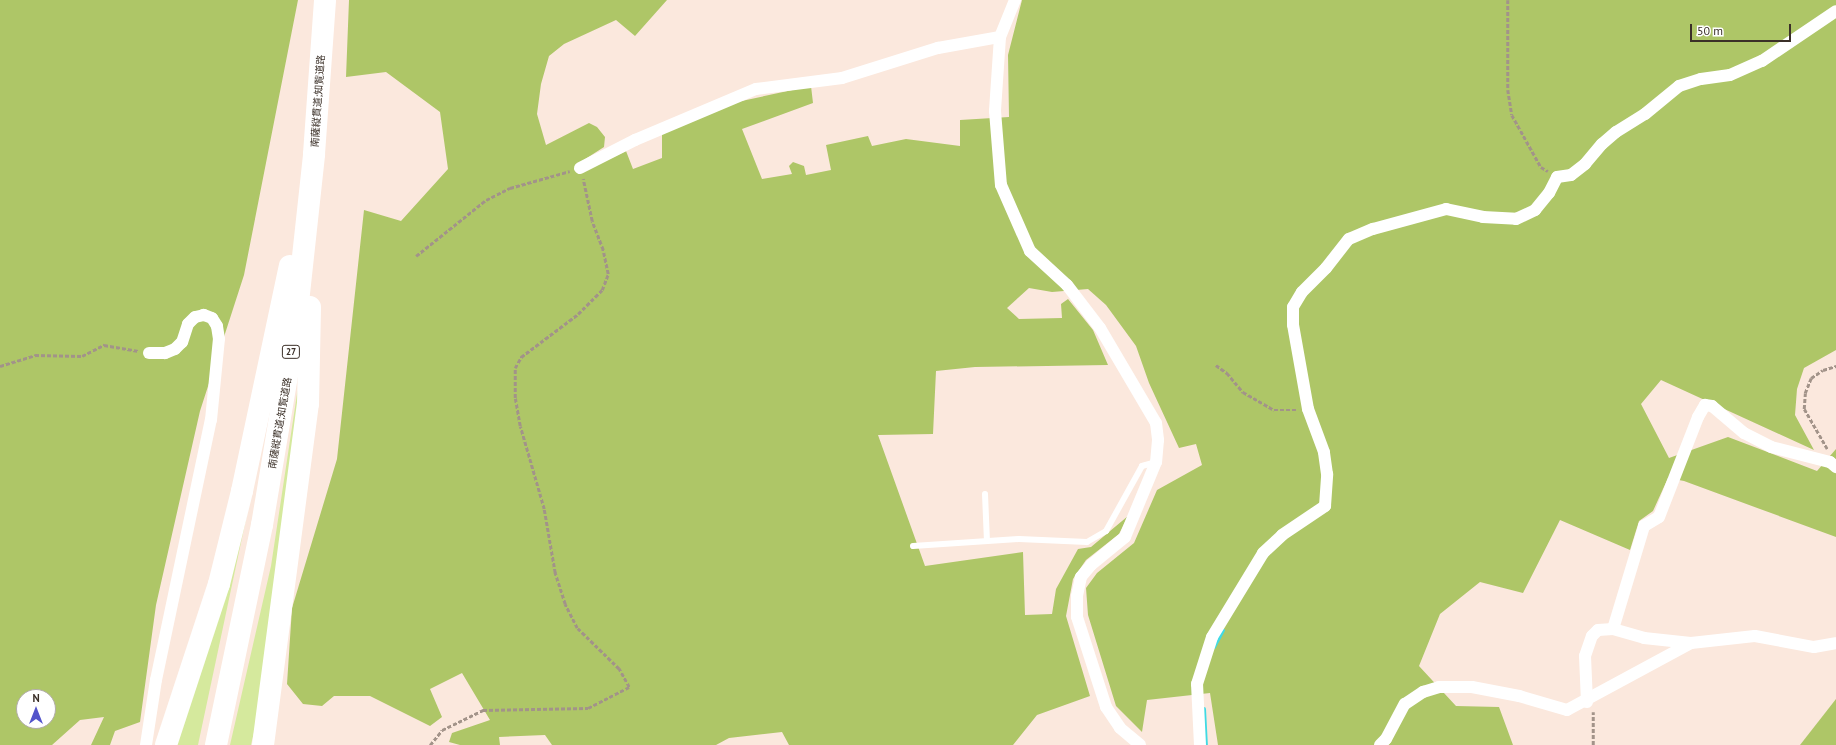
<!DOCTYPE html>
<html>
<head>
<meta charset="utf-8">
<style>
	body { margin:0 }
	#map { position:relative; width:1836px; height:745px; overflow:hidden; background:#fbe8dd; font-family:"PT Sans","Noto Sans JP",sans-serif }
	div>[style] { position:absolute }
	.green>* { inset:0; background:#d5e99d }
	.forest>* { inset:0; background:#aec667 }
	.stream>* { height:4px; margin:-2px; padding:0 2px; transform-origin:2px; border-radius:2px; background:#40dae3 }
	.path>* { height:2.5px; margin-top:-1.25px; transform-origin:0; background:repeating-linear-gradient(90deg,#a29389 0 4px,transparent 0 6px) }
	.service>* { height:6px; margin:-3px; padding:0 3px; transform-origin:3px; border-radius:3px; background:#fff }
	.minor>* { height:12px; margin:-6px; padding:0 6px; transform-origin:6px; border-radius:6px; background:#fff }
	.motorway>* { height:22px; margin:-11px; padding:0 11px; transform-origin:11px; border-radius:11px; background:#fff }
	span { translate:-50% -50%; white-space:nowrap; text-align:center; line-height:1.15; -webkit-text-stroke:4px #fff; paint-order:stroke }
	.shield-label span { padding:1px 3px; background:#fff; border:1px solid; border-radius:3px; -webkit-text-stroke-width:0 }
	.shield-label { font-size:9px; color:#3b3028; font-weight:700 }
	.street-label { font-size:10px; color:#3b3028 }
	.north { position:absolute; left:16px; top:689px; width:40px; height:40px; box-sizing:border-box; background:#fff; border:1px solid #b1aca9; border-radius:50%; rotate:0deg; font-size:11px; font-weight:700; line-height:16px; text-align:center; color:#3b3028 }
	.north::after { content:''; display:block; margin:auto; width:14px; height:18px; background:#5354cb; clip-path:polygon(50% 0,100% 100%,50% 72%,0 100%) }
	.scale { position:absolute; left:1690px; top:24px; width:101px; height:18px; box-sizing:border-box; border:2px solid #3b3028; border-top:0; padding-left:5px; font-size:12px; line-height:14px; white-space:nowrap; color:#3b3028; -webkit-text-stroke:3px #fff; paint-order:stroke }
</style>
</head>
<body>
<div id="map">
	<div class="green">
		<div style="clip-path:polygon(303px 370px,263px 694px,251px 745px,230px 745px,271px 566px,297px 394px)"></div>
		<div style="clip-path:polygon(270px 406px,198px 745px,171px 745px)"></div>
	</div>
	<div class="forest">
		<div style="clip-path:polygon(evenodd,0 0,298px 0,244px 275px,200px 411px,156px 605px,140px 722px,115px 731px,110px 745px,91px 745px,104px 717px,80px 720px,52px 745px,0 745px,0 0,24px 697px,48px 697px,48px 721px,24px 721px,24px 697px)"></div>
		<div style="clip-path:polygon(349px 0,667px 0,635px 36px,616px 20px,564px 44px,549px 56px,541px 84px,537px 114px,546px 145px,589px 123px,597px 127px,605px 137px,604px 147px,576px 165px,578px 174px,626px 151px,633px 169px,662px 158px,662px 132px,737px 102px,811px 86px,813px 103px,742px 129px,762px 179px,792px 174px,789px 166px,793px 162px,804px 166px,806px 175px,831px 170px,826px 145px,868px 136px,872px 146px,906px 139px,960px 146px,960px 120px,1009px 117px,1008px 55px,1022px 0,1836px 0,1836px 350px,1804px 368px,1797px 389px,1795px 415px,1814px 450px,1661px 380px,1641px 404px,1669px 458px,1728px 437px,1817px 471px,1836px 449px,1836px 537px,1684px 481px,1668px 478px,1653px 511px,1639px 521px,1630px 550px,1560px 520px,1523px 593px,1480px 582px,1440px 614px,1419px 666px,1456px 706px,1499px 707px,1513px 745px,1218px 745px,1210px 693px,1147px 700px,1142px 732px,1116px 706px,1088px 615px,1086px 588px,1097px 573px,1134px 543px,1157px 490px,1202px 465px,1196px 444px,1179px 448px,1149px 383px,1136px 346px,1106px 305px,1088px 289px,1052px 292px,1029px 288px,1007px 308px,1019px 319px,1062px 318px,1061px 304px,1068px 299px,1093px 330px,1108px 365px,975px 367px,936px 371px,933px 434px,878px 435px,925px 566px,1023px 552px,1025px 615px,1052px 614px,1056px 589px,1078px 549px,1091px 547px,1128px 516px,1119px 534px,1086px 560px,1073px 579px,1066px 616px,1090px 696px,1037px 715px,1013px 745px,789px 745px,782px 732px,729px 738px,716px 745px,552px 745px,545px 735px,499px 737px,500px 745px,460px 745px,449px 742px,452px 733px,490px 720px,462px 673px,430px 689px,442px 717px,430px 726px,370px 696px,334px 696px,322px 706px,303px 704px,287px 684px,292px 608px,337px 459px,364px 210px,401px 221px,448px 169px,440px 112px,386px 72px,346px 77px)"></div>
		<div style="clip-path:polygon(1836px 699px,1836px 745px,1800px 745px)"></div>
	</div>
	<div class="stream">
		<div style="left:1214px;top:647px;width:19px;rotate:-62deg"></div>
		<div style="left:1204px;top:709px;width:36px;rotate:87deg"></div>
	</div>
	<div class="path">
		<div style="left:1508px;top:0;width:90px;rotate:90deg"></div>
		<div style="left:1508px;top:90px;width:25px;rotate:81deg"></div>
		<div style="left:1512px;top:115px;width:60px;rotate:60.9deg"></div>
		<div style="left:1541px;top:167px;width:8px;rotate:30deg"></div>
		<div style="left:416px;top:256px;width:90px;rotate:-38.7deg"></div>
		<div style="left:486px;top:200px;width:27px;rotate:-27deg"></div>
		<div style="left:510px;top:188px;width:62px;rotate:-15.8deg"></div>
		<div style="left:1216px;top:365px;width:14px;rotate:36deg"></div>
		<div style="left:1227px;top:373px;width:25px;rotate:50deg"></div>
		<div style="left:1243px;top:392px;width:36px;rotate:30deg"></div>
		<div style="left:1274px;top:410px;width:23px"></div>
		<div style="left:0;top:366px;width:37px;rotate:-17deg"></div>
		<div style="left:35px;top:355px;width:47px;rotate:1.2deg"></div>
		<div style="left:82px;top:356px;width:25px;rotate:-27deg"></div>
		<div style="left:104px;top:345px;width:35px;rotate:10deg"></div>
		<div style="left:1827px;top:449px;width:46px;rotate:-119.9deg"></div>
		<div style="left:1804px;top:409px;width:16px;rotate:-86deg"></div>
		<div style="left:1805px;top:393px;width:16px;rotate:-68deg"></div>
		<div style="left:1811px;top:378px;width:14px;rotate:-34deg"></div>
		<div style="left:1823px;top:370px;width:14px;rotate:-17deg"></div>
		<div style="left:430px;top:745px;width:19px;rotate:-51deg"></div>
		<div style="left:442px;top:730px;width:46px;rotate:-26deg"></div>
		<div style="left:483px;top:710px;width:105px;rotate:-1.1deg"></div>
		<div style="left:588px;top:708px;width:46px;rotate:-27.1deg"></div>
		<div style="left:629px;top:687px;width:21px;rotate:-119deg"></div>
		<div style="left:619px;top:669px;width:59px;rotate:-135.7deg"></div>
		<div style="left:577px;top:628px;width:27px;rotate:-117deg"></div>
		<div style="left:565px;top:604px;width:33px;rotate:-108deg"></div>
		<div style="left:555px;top:573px;width:65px;rotate:-99.8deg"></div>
		<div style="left:544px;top:509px;width:86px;rotate:-106.1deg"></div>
		<div style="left:520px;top:426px;width:28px;rotate:-100deg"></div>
		<div style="left:515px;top:398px;width:30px;rotate:-90deg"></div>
		<div style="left:515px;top:368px;width:13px;rotate:-61deg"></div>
		<div style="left:521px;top:357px;width:71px;rotate:-37deg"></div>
		<div style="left:578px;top:314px;width:34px;rotate:-45deg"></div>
		<div style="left:602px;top:290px;width:17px;rotate:-69deg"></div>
		<div style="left:608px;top:274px;width:25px;rotate:-102deg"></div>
		<div style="left:603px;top:250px;width:31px;rotate:-111deg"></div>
		<div style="left:592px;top:221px;width:43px;rotate:-102.1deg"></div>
		<div style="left:1593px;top:745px;width:33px;rotate:-90deg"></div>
	</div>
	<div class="service">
		<div style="left:985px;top:494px;width:47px;rotate:87.6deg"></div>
		<div style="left:913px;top:546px;width:106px;rotate:-3.8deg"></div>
		<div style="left:1019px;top:539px;width:68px;rotate:2.5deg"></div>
		<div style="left:1087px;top:542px;width:22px;rotate:-30deg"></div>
		<div style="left:1106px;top:531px;width:74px;rotate:-61deg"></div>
		<div style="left:1142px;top:466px;width:15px;rotate:-16deg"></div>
	</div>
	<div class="minor">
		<div style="left:1015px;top:0;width:40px;rotate:112deg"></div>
		<div style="left:1000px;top:37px;width:74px;rotate:93.9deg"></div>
		<div style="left:995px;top:111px;width:74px;rotate:85.4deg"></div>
		<div style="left:1001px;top:185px;width:72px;rotate:66.3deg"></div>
		<div style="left:1030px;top:251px;width:50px;rotate:42.6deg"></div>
		<div style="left:1067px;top:285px;width:54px;rotate:52.5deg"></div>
		<div style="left:1100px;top:328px;width:110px;rotate:59.5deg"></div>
		<div style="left:1156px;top:423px;width:17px;rotate:83deg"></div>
		<div style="left:1158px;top:440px;width:22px;rotate:95deg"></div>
		<div style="left:1156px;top:462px;width:81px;rotate:112.5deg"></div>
		<div style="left:1125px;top:537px;width:44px;rotate:140.5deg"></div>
		<div style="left:1091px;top:565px;width:16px;rotate:130deg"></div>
		<div style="left:1081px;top:577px;width:19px;rotate:102deg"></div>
		<div style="left:1077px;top:596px;width:21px;rotate:90deg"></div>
		<div style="left:1077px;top:617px;width:95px;rotate:72.1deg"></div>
		<div style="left:1106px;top:707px;width:25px;rotate:56deg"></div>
		<div style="left:1120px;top:728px;width:26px;rotate:40deg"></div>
		<div style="left:580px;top:168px;width:62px;rotate:-27deg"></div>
		<div style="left:635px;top:140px;width:131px;rotate:-22.9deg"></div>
		<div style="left:756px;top:89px;width:87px;rotate:-7.3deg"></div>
		<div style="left:842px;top:78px;width:101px;rotate:-17.4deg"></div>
		<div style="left:938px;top:48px;width:63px;rotate:-10.1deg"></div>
		<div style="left:1613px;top:629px;width:32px;rotate:16deg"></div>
		<div style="left:1644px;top:638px;width:47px;rotate:6.1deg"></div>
		<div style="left:1587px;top:702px;width:46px;rotate:-92.5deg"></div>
		<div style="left:1585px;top:656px;width:21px;rotate:-71deg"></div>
		<div style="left:1592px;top:636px;width:8px;rotate:-45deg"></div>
		<div style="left:1598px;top:630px;width:15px;rotate:-4deg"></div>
		<div style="left:1613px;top:629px;width:108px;rotate:-73.2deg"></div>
		<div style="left:1644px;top:526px;width:17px;rotate:-31deg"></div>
		<div style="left:1659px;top:517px;width:107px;rotate:-68.7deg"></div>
		<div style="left:1698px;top:417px;width:14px;rotate:-60deg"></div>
		<div style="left:1705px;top:405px;width:7px;rotate:8deg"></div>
		<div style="left:1712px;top:406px;width:42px;rotate:40.2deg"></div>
		<div style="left:1744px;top:433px;width:30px;rotate:27deg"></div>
		<div style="left:1771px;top:447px;width:61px;rotate:14.3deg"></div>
		<div style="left:1830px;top:462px;width:8px;rotate:40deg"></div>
		<div style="left:146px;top:745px;width:66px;rotate:-81.3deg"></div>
		<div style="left:156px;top:680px;width:266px;rotate:-78.1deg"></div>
		<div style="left:211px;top:420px;width:81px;rotate:-84.4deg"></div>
		<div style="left:219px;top:339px;width:13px;rotate:-99deg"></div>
		<div style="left:217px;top:326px;width:9px;rotate:-122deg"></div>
		<div style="left:212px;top:318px;width:9px;rotate:-159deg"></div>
		<div style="left:204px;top:315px;width:9px;rotate:167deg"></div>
		<div style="left:195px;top:317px;width:10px;rotate:135deg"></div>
		<div style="left:188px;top:324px;width:19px;rotate:108deg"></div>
		<div style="left:182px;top:342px;width:10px;rotate:135deg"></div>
		<div style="left:175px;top:349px;width:11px;rotate:158deg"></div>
		<div style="left:165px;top:353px;width:16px;rotate:180deg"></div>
		<div style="left:1200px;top:745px;width:61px;rotate:-92.8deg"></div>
		<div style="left:1197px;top:684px;width:49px;rotate:-72.3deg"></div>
		<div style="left:1212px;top:637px;width:98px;rotate:-58.7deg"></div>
		<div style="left:1263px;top:553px;width:26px;rotate:-43deg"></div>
		<div style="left:1282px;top:535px;width:52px;rotate:-34deg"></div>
		<div style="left:1325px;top:506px;width:32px;rotate:-86deg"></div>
		<div style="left:1327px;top:474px;width:22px;rotate:-98deg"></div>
		<div style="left:1324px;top:452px;width:46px;rotate:-110.4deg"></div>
		<div style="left:1308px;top:409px;width:85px;rotate:-100.1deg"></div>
		<div style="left:1293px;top:325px;width:18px;rotate:-90deg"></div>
		<div style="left:1293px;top:307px;width:17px;rotate:-59deg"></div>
		<div style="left:1302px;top:292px;width:34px;rotate:-45deg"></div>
		<div style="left:1326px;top:268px;width:37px;rotate:-52deg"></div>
		<div style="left:1349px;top:239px;width:26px;rotate:-23deg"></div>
		<div style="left:1373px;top:229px;width:76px;rotate:-15.3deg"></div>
		<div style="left:1446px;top:209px;width:38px;rotate:12deg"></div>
		<div style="left:1483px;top:217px;width:33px;rotate:3deg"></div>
		<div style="left:1516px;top:219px;width:21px;rotate:-25deg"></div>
		<div style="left:1535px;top:210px;width:22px;rotate:-51deg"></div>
		<div style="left:1549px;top:193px;width:18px;rotate:-63deg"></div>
		<div style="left:1557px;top:177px;width:14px;rotate:-8deg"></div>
		<div style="left:1571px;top:175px;width:18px;rotate:-38deg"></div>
		<div style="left:1585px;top:164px;width:26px;rotate:-50deg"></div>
		<div style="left:1602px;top:144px;width:18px;rotate:-41deg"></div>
		<div style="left:1616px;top:132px;width:34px;rotate:-32deg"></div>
		<div style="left:1645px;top:114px;width:44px;rotate:-39.5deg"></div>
		<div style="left:1679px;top:86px;width:23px;rotate:-18deg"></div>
		<div style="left:1701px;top:79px;width:29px;rotate:-8deg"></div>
		<div style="left:1730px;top:75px;width:35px;rotate:-24deg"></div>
		<div style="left:1762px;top:61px;width:89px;rotate:-34deg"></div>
		<div style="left:1380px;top:745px;width:8px;rotate:-45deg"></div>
		<div style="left:1386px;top:739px;width:40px;rotate:-62deg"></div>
		<div style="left:1405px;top:704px;width:22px;rotate:-34deg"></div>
		<div style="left:1423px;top:692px;width:17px;rotate:-17deg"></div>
		<div style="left:1439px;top:687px;width:33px"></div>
		<div style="left:1472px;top:687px;width:48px;rotate:10.8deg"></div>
		<div style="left:1519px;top:696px;width:50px;rotate:16.3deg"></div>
		<div style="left:1567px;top:710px;width:141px;rotate:-28.4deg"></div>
		<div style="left:1691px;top:643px;width:64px;rotate:-6.2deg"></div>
		<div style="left:1755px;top:636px;width:60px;rotate:10.6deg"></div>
		<div style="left:1814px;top:647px;width:22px;rotate:-10deg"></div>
	</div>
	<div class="motorway">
		<div style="left:166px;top:745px;width:169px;rotate:-71.8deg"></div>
		<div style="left:219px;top:584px;width:96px;rotate:-76.1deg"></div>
		<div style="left:242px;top:491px;width:230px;rotate:-78deg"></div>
		<div style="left:216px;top:745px;width:225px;rotate:-78.2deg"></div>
		<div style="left:262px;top:525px;width:207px;rotate:-80.5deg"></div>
		<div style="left:296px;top:321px;width:168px;rotate:-83.8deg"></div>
		<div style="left:314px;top:154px;width:154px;rotate:-85.9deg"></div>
		<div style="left:263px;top:745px;width:344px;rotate:-82.5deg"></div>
		<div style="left:308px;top:404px;width:97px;rotate:-88.8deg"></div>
	</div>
	<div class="shield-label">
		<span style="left:291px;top:352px">27</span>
	</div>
	<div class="street-label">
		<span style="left:318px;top:101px;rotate:-86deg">南薩縦貫道;知覧道路</span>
		<span style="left:280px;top:423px;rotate:-80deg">南薩縦貫道;知覧道路</span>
	</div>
	<div class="north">N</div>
	<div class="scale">50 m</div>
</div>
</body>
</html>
